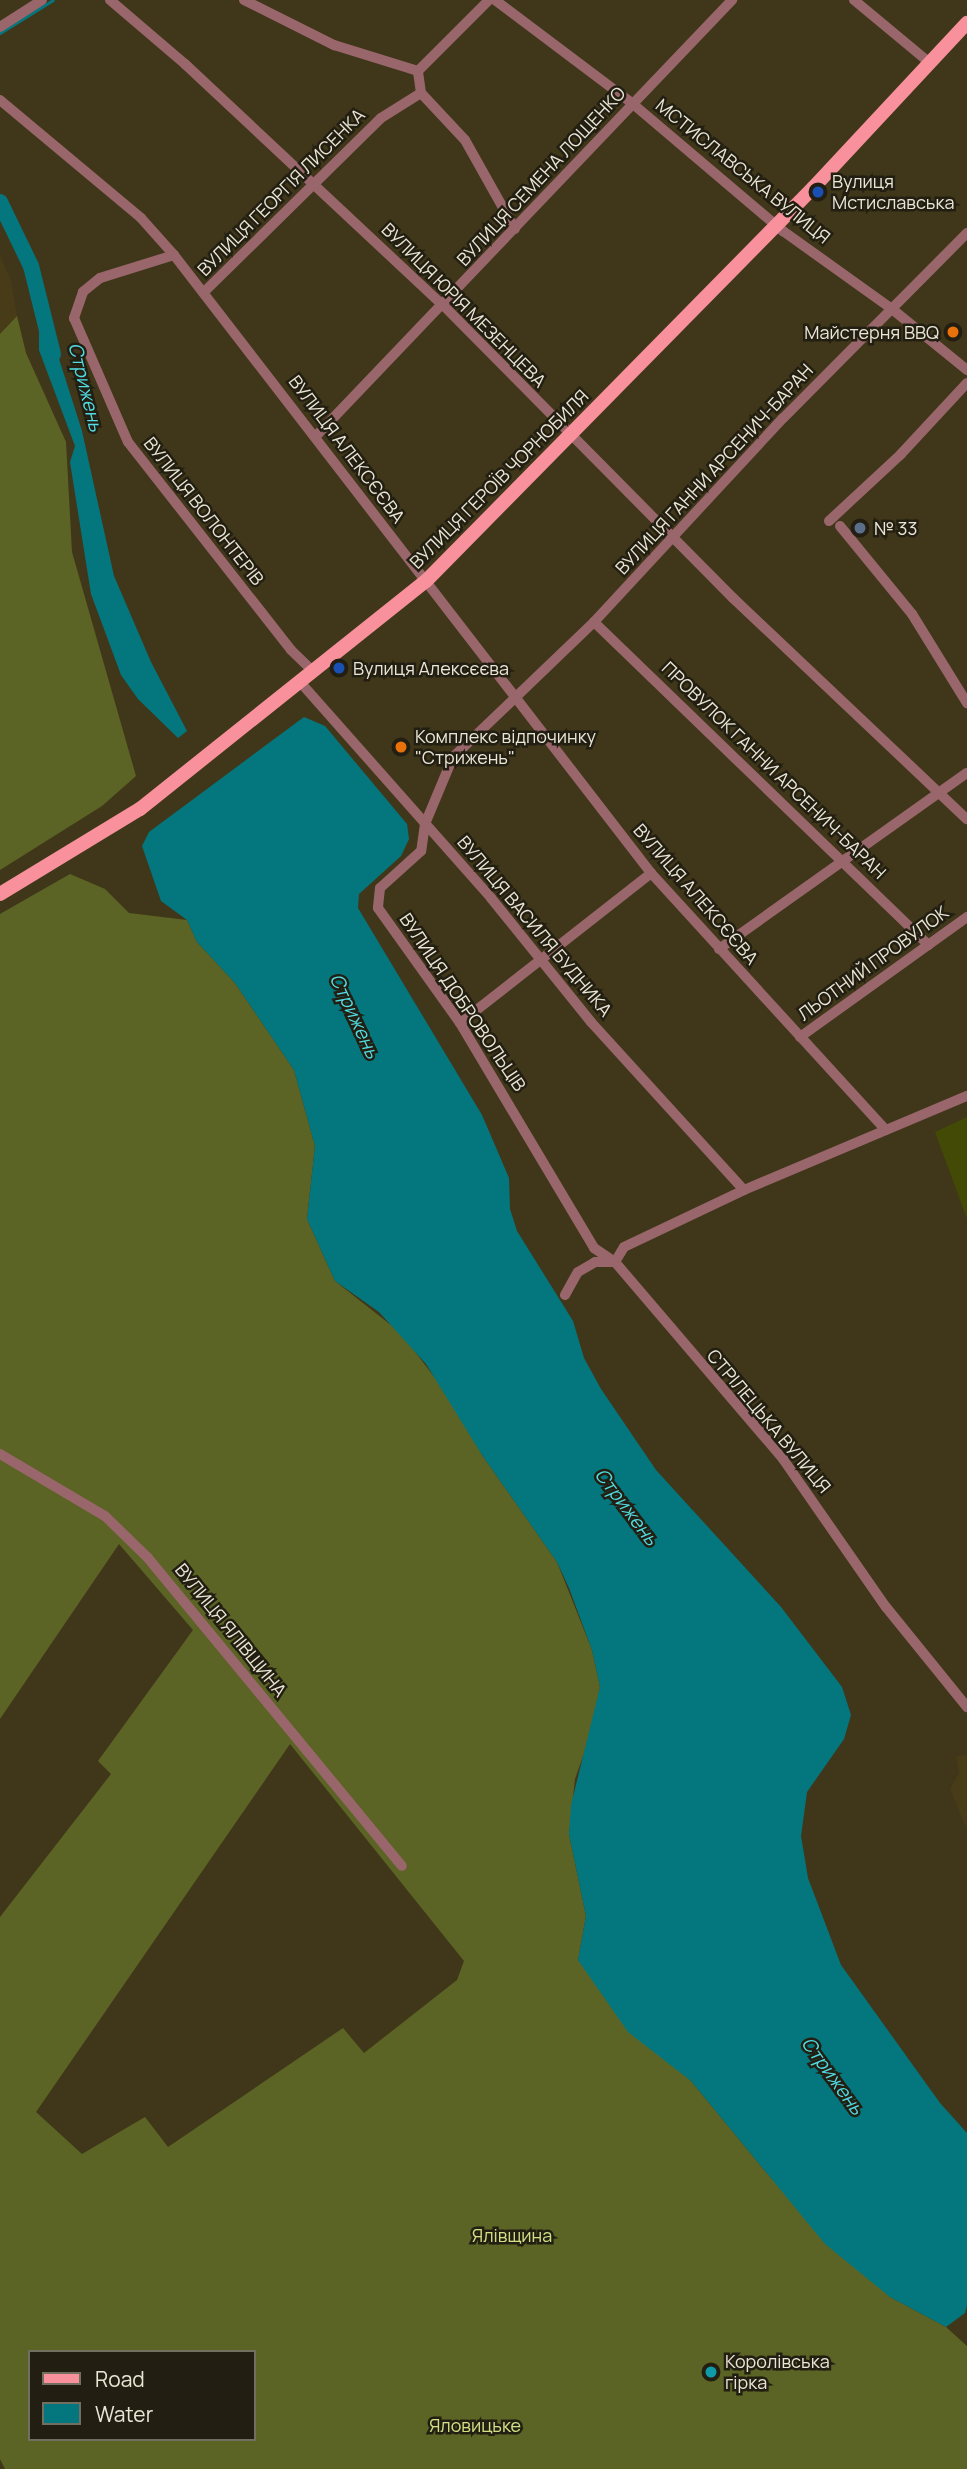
<!DOCTYPE html>
<html>
<head>
<meta charset="utf-8">
<style>
	body { margin:0 }
	#map { position:relative; width:967px; height:2469px; overflow:hidden; background:#40371a; font-family:Manrope,sans-serif }
	div>[style] { position:absolute }
	.built>* { inset:0; background:#473c17 }
	.green>* { inset:0; background:#424a06 }
	.forest>* { inset:0; background:#5b6424 }
	.water>* { inset:0; background:#04777e }
	.stream>* { height:2.5px; margin:-1.25px; padding:0 1.25px; transform-origin:1.25px; border-radius:1.25px; background:#04777e }
	.river>* { height:16px; margin:-8px; padding:0 8px; transform-origin:8px; border-radius:8px; background:#04777e }
	.minor>* { height:10px; margin:-5px; padding:0 5px; transform-origin:5px; border-radius:5px; background:#99666b }
	.major>* { height:14px; margin:-7px; padding:0 7px; transform-origin:7px; border-radius:7px; background:#f9919d }
	.dots>* { width:19px; height:19px; translate:-50% -50%; box-sizing:border-box; border:4px solid #221f12; border-radius:50% }
	span { translate:-50% -50%; white-space:nowrap; text-align:center; line-height:1.15; -webkit-text-stroke:5px #221f12; paint-order:stroke }
	.street-label { font-size:18px; color:#eae5d4 }
	.poi-label { font-size:18px; color:#eae5d4 }
	.left { translate:0 -50%; text-align:left }
	.right { translate:-100% -50%; text-align:right }
	.park-label { font-size:18px; color:#d1e084 }
	.water-label { font-size:19px; color:#51dbe3; font-style:italic }
	.legend { position:absolute; left:28px; top:2350px; width:228px; height:91px; box-sizing:border-box; background:#221f12; border:2px solid #726e60; margin:0; padding:9px 12px; list-style:none; font-size:21px; color:#eae5d4 }
	.legend li { display:flex; align-items:center; gap:14px; height:35px }
	.legend b { width:35px; border:2px solid #726e60 }
</style>
</head>
<body>
<div id="map">
	<div class="built">
		<div style="clip-path:polygon(0 256px,11px 280px,17px 316px,0 334px)"></div>
		<div style="clip-path:polygon(967px 1755px,967px 1830px,950px 1789px,959px 1773px,956px 1756px)"></div>
	</div>
	<div class="green">
		<div style="clip-path:polygon(967px 1117px,967px 1219px,935px 1132px)"></div>
	</div>
	<div class="forest">
		<div style="clip-path:polygon(17px 316px,26px 353px,66px 442px,72px 552px,136px 776px,102px 806px,0 870px,0 334px)"></div>
		<div style="clip-path:polygon(evenodd,70px 874px,105px 889px,129px 913px,187px 920px,197px 942px,235px 983px,294px 1070px,315px 1146px,307px 1219px,335px 1281px,401px 1333px,453px 1402px,482px 1455px,557px 1562px,592px 1650px,600px 1687px,593px 1728px,575px 1779px,569px 1834px,586px 1916px,578px 1960px,691px 2081px,770px 2177px,867px 2276px,890px 2297px,946px 2327px,967px 2346px,967px 2469px,5px 2469px,0 2459px,0 1917px,111px 1774px,98px 1761px,193px 1630px,119px 1544px,0 1719px,0 914px,70px 874px,290px 1744px,464px 1961px,457px 1980px,364px 2053px,343px 2028px,168px 2147px,145px 2117px,82px 2154px,36px 2112px,290px 1744px,70px 874px,30px 2352px,254px 2352px,254px 2439px,30px 2439px,30px 2352px)"></div>
	</div>
	<div class="water">
		<div style="clip-path:polygon(39px 327px,53px 340px,82px 431px,114px 576px,151px 662px,187px 731px,178px 738px,138px 699px,121px 675px,91px 594px,70px 462px,75px 446px,39px 350px)"></div>
		<div style="clip-path:polygon(304px 717px,325px 726px,407px 824px,409px 839px,401px 856px,359px 894px,358px 908px,482px 1115px,509px 1178px,510px 1209px,517px 1231px,573px 1321px,584px 1358px,601px 1389px,656px 1470px,781px 1607px,842px 1687px,851px 1715px,844px 1739px,807px 1792px,801px 1836px,808px 1878px,841px 1965px,940px 2103px,967px 2133px,967px 2305px,965px 2313px,946px 2327px,890px 2297px,825px 2244px,691px 2081px,628px 2032px,578px 1960px,586px 1916px,569px 1834px,571px 1805px,600px 1687px,592px 1650px,569px 1588px,557px 1562px,482px 1455px,426px 1364px,379px 1312px,335px 1281px,307px 1219px,315px 1146px,294px 1070px,235px 983px,197px 942px,187px 920px,161px 901px,142px 846px,149px 832px)"></div>
	</div>
	<div class="stream">
		<div style="left:0;top:33px;width:62px;rotate:-31.9deg"></div>
	</div>
	<div class="river">
		<div style="left:0;top:202px;width:71px;rotate:64.2deg"></div>
		<div style="left:31px;top:266px;width:91px;rotate:76deg"></div>
	</div>
	<div class="minor">
		<div style="left:110px;top:0;width:99px;rotate:40.5deg"></div>
		<div style="left:185px;top:64px;width:354px;rotate:43.1deg"></div>
		<div style="left:444px;top:306px;width:411px;rotate:45.3deg"></div>
		<div style="left:733px;top:598px;width:322px;rotate:43.4deg"></div>
		<div style="left:244px;top:0;width:101px;rotate:26.6deg"></div>
		<div style="left:334px;top:45px;width:88px;rotate:17.2deg"></div>
		<div style="left:495px;top:0;width:173px;rotate:37deg"></div>
		<div style="left:633px;top:104px;width:197px;rotate:40.3deg"></div>
		<div style="left:783px;top:231px;width:134px;rotate:35.6deg"></div>
		<div style="left:892px;top:309px;width:97px;rotate:39.1deg"></div>
		<div style="left:854px;top:0;width:99px;rotate:39.7deg"></div>
		<div style="left:0;top:27px;width:50px;rotate:-32.7deg"></div>
		<div style="left:421px;top:93px;width:64px;rotate:46.9deg"></div>
		<div style="left:465px;top:140px;width:102px;rotate:60.7deg"></div>
		<div style="left:0;top:100px;width:184px;rotate:39.9deg"></div>
		<div style="left:141px;top:218px;width:50px;rotate:48.3deg"></div>
		<div style="left:174px;top:255px;width:781px;rotate:52.34deg"></div>
		<div style="left:651px;top:873px;width:348px;rotate:47.6deg"></div>
		<div style="left:967px;top:233px;width:261px;rotate:134.8deg"></div>
		<div style="left:783px;top:418px;width:278px;rotate:132.8deg"></div>
		<div style="left:594px;top:622px;width:195px;rotate:136.2deg"></div>
		<div style="left:453px;top:757px;width:73px;rotate:112.7deg"></div>
		<div style="left:425px;top:824px;width:27px;rotate:98deg"></div>
		<div style="left:421px;top:851px;width:55px;rotate:137.9deg"></div>
		<div style="left:380px;top:888px;width:20px;rotate:96deg"></div>
		<div style="left:378px;top:908px;width:141px;rotate:54.5deg"></div>
		<div style="left:460px;top:1023px;width:262px;rotate:59.2deg"></div>
		<div style="left:594px;top:1248px;width:25px;rotate:34deg"></div>
		<div style="left:615px;top:1262px;width:259px;rotate:49.5deg"></div>
		<div style="left:783px;top:1459px;width:180px;rotate:55.2deg"></div>
		<div style="left:886px;top:1607px;width:129px;rotate:51deg"></div>
		<div style="left:174px;top:255px;width:77px;rotate:162.7deg"></div>
		<div style="left:100px;top:278px;width:22px;rotate:141deg"></div>
		<div style="left:83px;top:292px;width:28px;rotate:109deg"></div>
		<div style="left:74px;top:318px;width:135px;rotate:66.5deg"></div>
		<div style="left:128px;top:442px;width:264px;rotate:51.9deg"></div>
		<div style="left:291px;top:650px;width:32px;rotate:44deg"></div>
		<div style="left:204px;top:292px;width:248px;rotate:-44.5deg"></div>
		<div style="left:381px;top:118px;width:47px;rotate:-32deg"></div>
		<div style="left:421px;top:93px;width:22px;rotate:-98deg"></div>
		<div style="left:418px;top:71px;width:100px;rotate:-45deg"></div>
		<div style="left:316px;top:436px;width:603px;rotate:-46.34deg"></div>
		<div style="left:829px;top:521px;width:98px;rotate:-42.9deg"></div>
		<div style="left:901px;top:454px;width:97px;rotate:-47.1deg"></div>
		<div style="left:840px;top:526px;width:114px;rotate:50.7deg"></div>
		<div style="left:912px;top:614px;width:105px;rotate:58.3deg"></div>
		<div style="left:594px;top:622px;width:465px;rotate:44deg"></div>
		<div style="left:301px;top:683px;width:287px;rotate:48.5deg"></div>
		<div style="left:491px;top:898px;width:159px;rotate:51.1deg"></div>
		<div style="left:591px;top:1022px;width:227px;rotate:47.7deg"></div>
		<div style="left:719px;top:949px;width:304px;rotate:-35.4deg"></div>
		<div style="left:460px;top:1023px;width:243px;rotate:-38.1deg"></div>
		<div style="left:800px;top:1037px;width:206px;rotate:-35.7deg"></div>
		<div style="left:565px;top:1295px;width:26px;rotate:-61deg"></div>
		<div style="left:578px;top:1272px;width:20px;rotate:-30deg"></div>
		<div style="left:595px;top:1262px;width:20px"></div>
		<div style="left:615px;top:1262px;width:17px;rotate:-59deg"></div>
		<div style="left:624px;top:1247px;width:133px;rotate:-25.4deg"></div>
		<div style="left:744px;top:1190px;width:242px;rotate:-22.9deg"></div>
		<div style="left:0;top:1454px;width:122px;rotate:30.6deg"></div>
		<div style="left:105px;top:1516px;width:60px;rotate:44.3deg"></div>
		<div style="left:148px;top:1558px;width:399px;rotate:50.5deg"></div>
	</div>
	<div class="major">
		<div style="left:0;top:894px;width:164px;rotate:-31.3deg"></div>
		<div style="left:140px;top:809px;width:366px;rotate:-38.6deg"></div>
		<div style="left:426px;top:581px;width:552px;rotate:-45.44deg"></div>
		<div style="left:813px;top:188px;width:226px;rotate:-47deg"></div>
	</div>
	<div class="dots">
		<div style="left:818px;top:192px;background:#1a4fb4"></div>
		<div style="left:953px;top:332px;background:#e8710a"></div>
		<div style="left:860px;top:528px;background:#5c6f8a"></div>
		<div style="left:339px;top:668px;background:#1a4fb4"></div>
		<div style="left:401px;top:747px;background:#e8710a"></div>
		<div style="left:711px;top:2372px;background:#0f9aa8"></div>
	</div>
	<div class="street-label">
		<span style="left:743px;top:171px;rotate:39deg">МСТИСЛАВСЬКА ВУЛИЦЯ</span>
		<span style="left:541px;top:176px;rotate:-47deg">ВУЛИЦЯ СЕМЕНА ЛОЩЕНКО</span>
		<span style="left:281px;top:192px;rotate:-45deg">ВУЛИЦЯ ГЕОРГІЯ ЛИСЕНКА</span>
		<span style="left:464px;top:305px;rotate:45deg">ВУЛИЦЯ ЮРІЯ МЕЗЕНЦЕВА</span>
		<span style="left:347px;top:449px;rotate:53deg">ВУЛИЦЯ АЛЕКСЄЄВА</span>
		<span style="left:714px;top:469px;rotate:-47deg">ВУЛИЦЯ ГАННИ АРСЕНИЧ-БАРАН</span>
		<span style="left:499px;top:479px;rotate:-45deg">ВУЛИЦЯ ГЕРОЇВ ЧОРНОБИЛЯ</span>
		<span style="left:204px;top:511px;rotate:52deg">ВУЛИЦЯ ВОЛОНТЕРІВ</span>
		<span style="left:774px;top:770px;rotate:44deg">ПРОВУЛОК ГАННИ АРСЕНИЧ-БАРАН</span>
		<span style="left:696px;top:894px;rotate:49deg">ВУЛИЦЯ АЛЕКСЄЄВА</span>
		<span style="left:535px;top:926px;rotate:50deg">ВУЛИЦЯ ВАСИЛЯ БУДНИКА</span>
		<span style="left:873px;top:963px;rotate:-36deg">ЛЬОТНИЙ ПРОВУЛОК</span>
		<span style="left:463px;top:1002px;rotate:56deg">ВУЛИЦЯ ДОБРОВОЛЬЦІВ</span>
		<span style="left:769px;top:1421px;rotate:50deg">СТРІЛЕЦЬКА ВУЛИЦЯ</span>
		<span style="left:231px;top:1630px;rotate:51deg">ВУЛИЦЯ ЯЛІВЩИНА</span>
	</div>
	<div class="poi-label">
		<span class="left" style="left:832px;top:192px">Вулиця<br>Мстиславська</span>
		<span class="right" style="left:939px;top:332px">Майстерня BBQ</span>
		<span class="left" style="left:874px;top:528px">№ 33</span>
		<span class="left" style="left:353px;top:668px">Вулиця Алексєєва</span>
		<span class="left" style="left:415px;top:747px">Комплекс відпочинку<br>"Стрижень"</span>
		<span class="left" style="left:725px;top:2372px">Королівська<br>гірка</span>
	</div>
	<div class="park-label">
		<span style="left:512px;top:2235px">Ялівщина</span>
		<span style="left:475px;top:2425px">Яловицьке</span>
	</div>
	<div class="water-label">
		<span style="left:85px;top:387px;rotate:76deg">Стрижень</span>
		<span style="left:354px;top:1016px;rotate:65deg">Стрижень</span>
		<span style="left:626px;top:1507px;rotate:53deg">Стрижень</span>
		<span style="left:832px;top:2076px;rotate:54deg">Стрижень</span>
	</div>
	<ul class="legend">
	<li><b style="height:9px;background:#f9919d"></b>Road</li>
	<li><b style="height:19px;background:#04777e"></b>Water</li>
	</ul>
</div>
</body>
</html>
